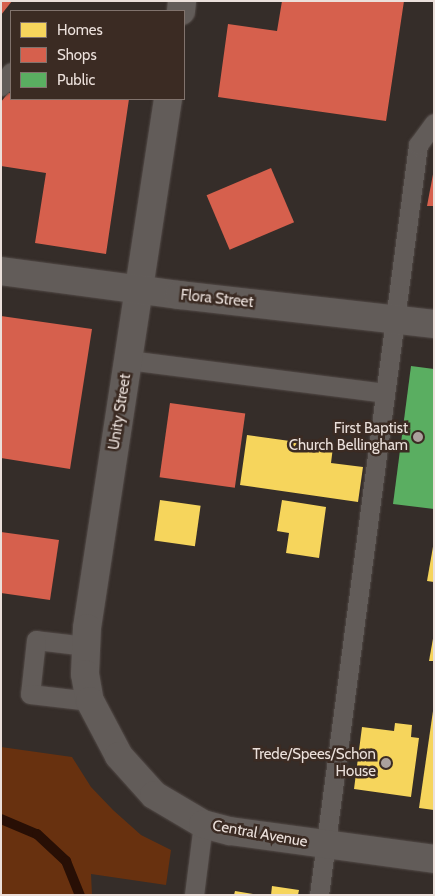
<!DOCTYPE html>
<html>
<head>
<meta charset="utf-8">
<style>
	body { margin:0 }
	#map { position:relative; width:435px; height:896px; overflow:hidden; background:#352d29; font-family:Cabin,sans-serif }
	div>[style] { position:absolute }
	.green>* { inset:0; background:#68310f }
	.homes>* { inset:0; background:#f6d55c; transform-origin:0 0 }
	.shops>* { inset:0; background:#d6604d; transform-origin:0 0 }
	.public>* { inset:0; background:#5aae61 }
	.stream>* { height:10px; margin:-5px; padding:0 5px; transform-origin:5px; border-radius:5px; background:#280f05 }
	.roads { filter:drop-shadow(0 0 1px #524a47) drop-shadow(0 0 1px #524a47) }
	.service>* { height:19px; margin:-9.5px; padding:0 9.5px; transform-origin:9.5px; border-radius:9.5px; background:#625c59 }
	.minor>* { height:28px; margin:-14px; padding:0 14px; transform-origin:14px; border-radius:14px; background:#625c59 }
	.dots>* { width:14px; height:14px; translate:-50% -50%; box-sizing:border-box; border:2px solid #3b2b23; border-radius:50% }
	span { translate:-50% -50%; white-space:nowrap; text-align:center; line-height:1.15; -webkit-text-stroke:5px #3b2b23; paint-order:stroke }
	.street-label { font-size:15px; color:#ebe0db }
	.poi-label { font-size:15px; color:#ebe0db }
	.right { translate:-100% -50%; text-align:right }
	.frame { position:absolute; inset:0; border:2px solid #ebe0db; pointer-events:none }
	.legend { position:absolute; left:10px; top:10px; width:175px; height:90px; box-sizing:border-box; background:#3b2b23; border:1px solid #81736d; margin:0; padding:6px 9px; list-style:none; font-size:15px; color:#ebe0db }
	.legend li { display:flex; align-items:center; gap:10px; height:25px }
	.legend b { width:25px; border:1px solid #81736d }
</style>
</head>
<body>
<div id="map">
	<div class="green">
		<div style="clip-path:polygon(1px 747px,72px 757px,91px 787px,113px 810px,141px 835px,171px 850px,166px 885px,91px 874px,92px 895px,1px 895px)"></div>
	</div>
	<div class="homes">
		<div style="clip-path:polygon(247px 435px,333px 447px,331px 463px,363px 467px,358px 502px,240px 485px)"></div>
		<div style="left:160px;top:500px;width:41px;height:41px;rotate:8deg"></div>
		<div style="clip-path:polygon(282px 500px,326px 507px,319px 558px,286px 553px,289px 533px,277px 531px)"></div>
		<div style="clip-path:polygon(434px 541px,434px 582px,427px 581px)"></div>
		<div style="clip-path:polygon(434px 633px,434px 661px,429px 661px)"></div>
		<div style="clip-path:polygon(434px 704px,434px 810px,419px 808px)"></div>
		<div style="clip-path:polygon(395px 723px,412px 725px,411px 737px,419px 738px,411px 797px,354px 789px,362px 727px,394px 731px)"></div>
		<div style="clip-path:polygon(272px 886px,299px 890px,298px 895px,271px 895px)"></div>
		<div style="clip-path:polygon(235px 891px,253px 894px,253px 895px,234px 895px)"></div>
	</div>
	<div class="shops">
		<div style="clip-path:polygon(1px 1px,12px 1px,1px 15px)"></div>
		<div style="clip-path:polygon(282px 1px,404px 1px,386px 121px,218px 97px,228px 24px,277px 31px)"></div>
		<div style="clip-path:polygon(8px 93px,11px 93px,11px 99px,129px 99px,106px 254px,35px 243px,46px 173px,1px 166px,1px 102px)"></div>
		<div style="left:271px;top:168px;width:59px;height:70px;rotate:67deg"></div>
		<div style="clip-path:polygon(434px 169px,434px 206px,427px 206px)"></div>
		<div style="clip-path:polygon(1px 316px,92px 329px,70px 469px,1px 458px)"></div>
		<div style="left:170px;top:403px;width:76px;height:75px;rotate:8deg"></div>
		<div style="clip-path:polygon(1px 532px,59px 540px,50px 600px,1px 593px)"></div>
	</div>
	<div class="public">
		<div style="clip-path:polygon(411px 366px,434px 369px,434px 509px,393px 504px)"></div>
	</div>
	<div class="stream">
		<div style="left:1px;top:819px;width:39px;rotate:23deg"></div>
		<div style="left:37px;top:834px;width:40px;rotate:43deg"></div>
		<div style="left:66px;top:861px;width:37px;rotate:68deg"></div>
	</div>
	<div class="roads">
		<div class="service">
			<div style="left:1px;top:86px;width:17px;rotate:-54deg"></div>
			<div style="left:128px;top:360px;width:259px;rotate:7.3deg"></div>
			<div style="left:86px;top:646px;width:50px;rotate:-173.2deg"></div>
			<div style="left:36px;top:640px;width:54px;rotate:96.3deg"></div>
			<div style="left:30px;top:694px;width:60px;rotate:6.7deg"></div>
			<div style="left:194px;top:895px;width:72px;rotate:-82.8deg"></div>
			<div style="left:319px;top:895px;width:757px;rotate:-82.48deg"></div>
			<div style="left:418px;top:145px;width:27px;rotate:-54deg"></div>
		</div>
		<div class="minor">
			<div style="left:181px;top:11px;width:10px;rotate:-84deg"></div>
			<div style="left:168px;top:99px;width:535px;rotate:98.71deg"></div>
			<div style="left:87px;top:628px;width:46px;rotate:92.5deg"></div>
			<div style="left:85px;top:674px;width:27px;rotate:80deg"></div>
			<div style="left:90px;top:701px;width:62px;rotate:62.2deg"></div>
			<div style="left:119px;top:756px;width:52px;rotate:48.1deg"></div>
			<div style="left:154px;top:795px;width:57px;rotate:30.6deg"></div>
			<div style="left:203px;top:824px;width:28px;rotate:15deg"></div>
			<div style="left:230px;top:831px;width:206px;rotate:7.8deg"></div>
			<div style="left:1px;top:271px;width:180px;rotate:7.7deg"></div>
			<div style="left:179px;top:295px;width:257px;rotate:6.5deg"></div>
		</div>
	</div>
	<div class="dots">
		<div style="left:418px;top:437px;background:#aba19d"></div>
		<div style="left:386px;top:763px;background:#aba19d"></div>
	</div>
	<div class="street-label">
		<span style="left:217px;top:299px;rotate:6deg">Flora Street</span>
		<span style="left:120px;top:412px;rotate:-81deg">Unity Street</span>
		<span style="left:260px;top:834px;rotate:10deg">Central Avenue</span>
	</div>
	<div class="poi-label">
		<span class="right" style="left:408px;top:437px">First Baptist<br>Church Bellingham</span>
		<span class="right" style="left:376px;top:763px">Trede/Spees/Schon<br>House</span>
	</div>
	<div class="frame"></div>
	<ul class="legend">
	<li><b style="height:14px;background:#f6d55c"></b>Homes</li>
	<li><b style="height:14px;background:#d6604d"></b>Shops</li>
	<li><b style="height:14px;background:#5aae61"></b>Public</li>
	</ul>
</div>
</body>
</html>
